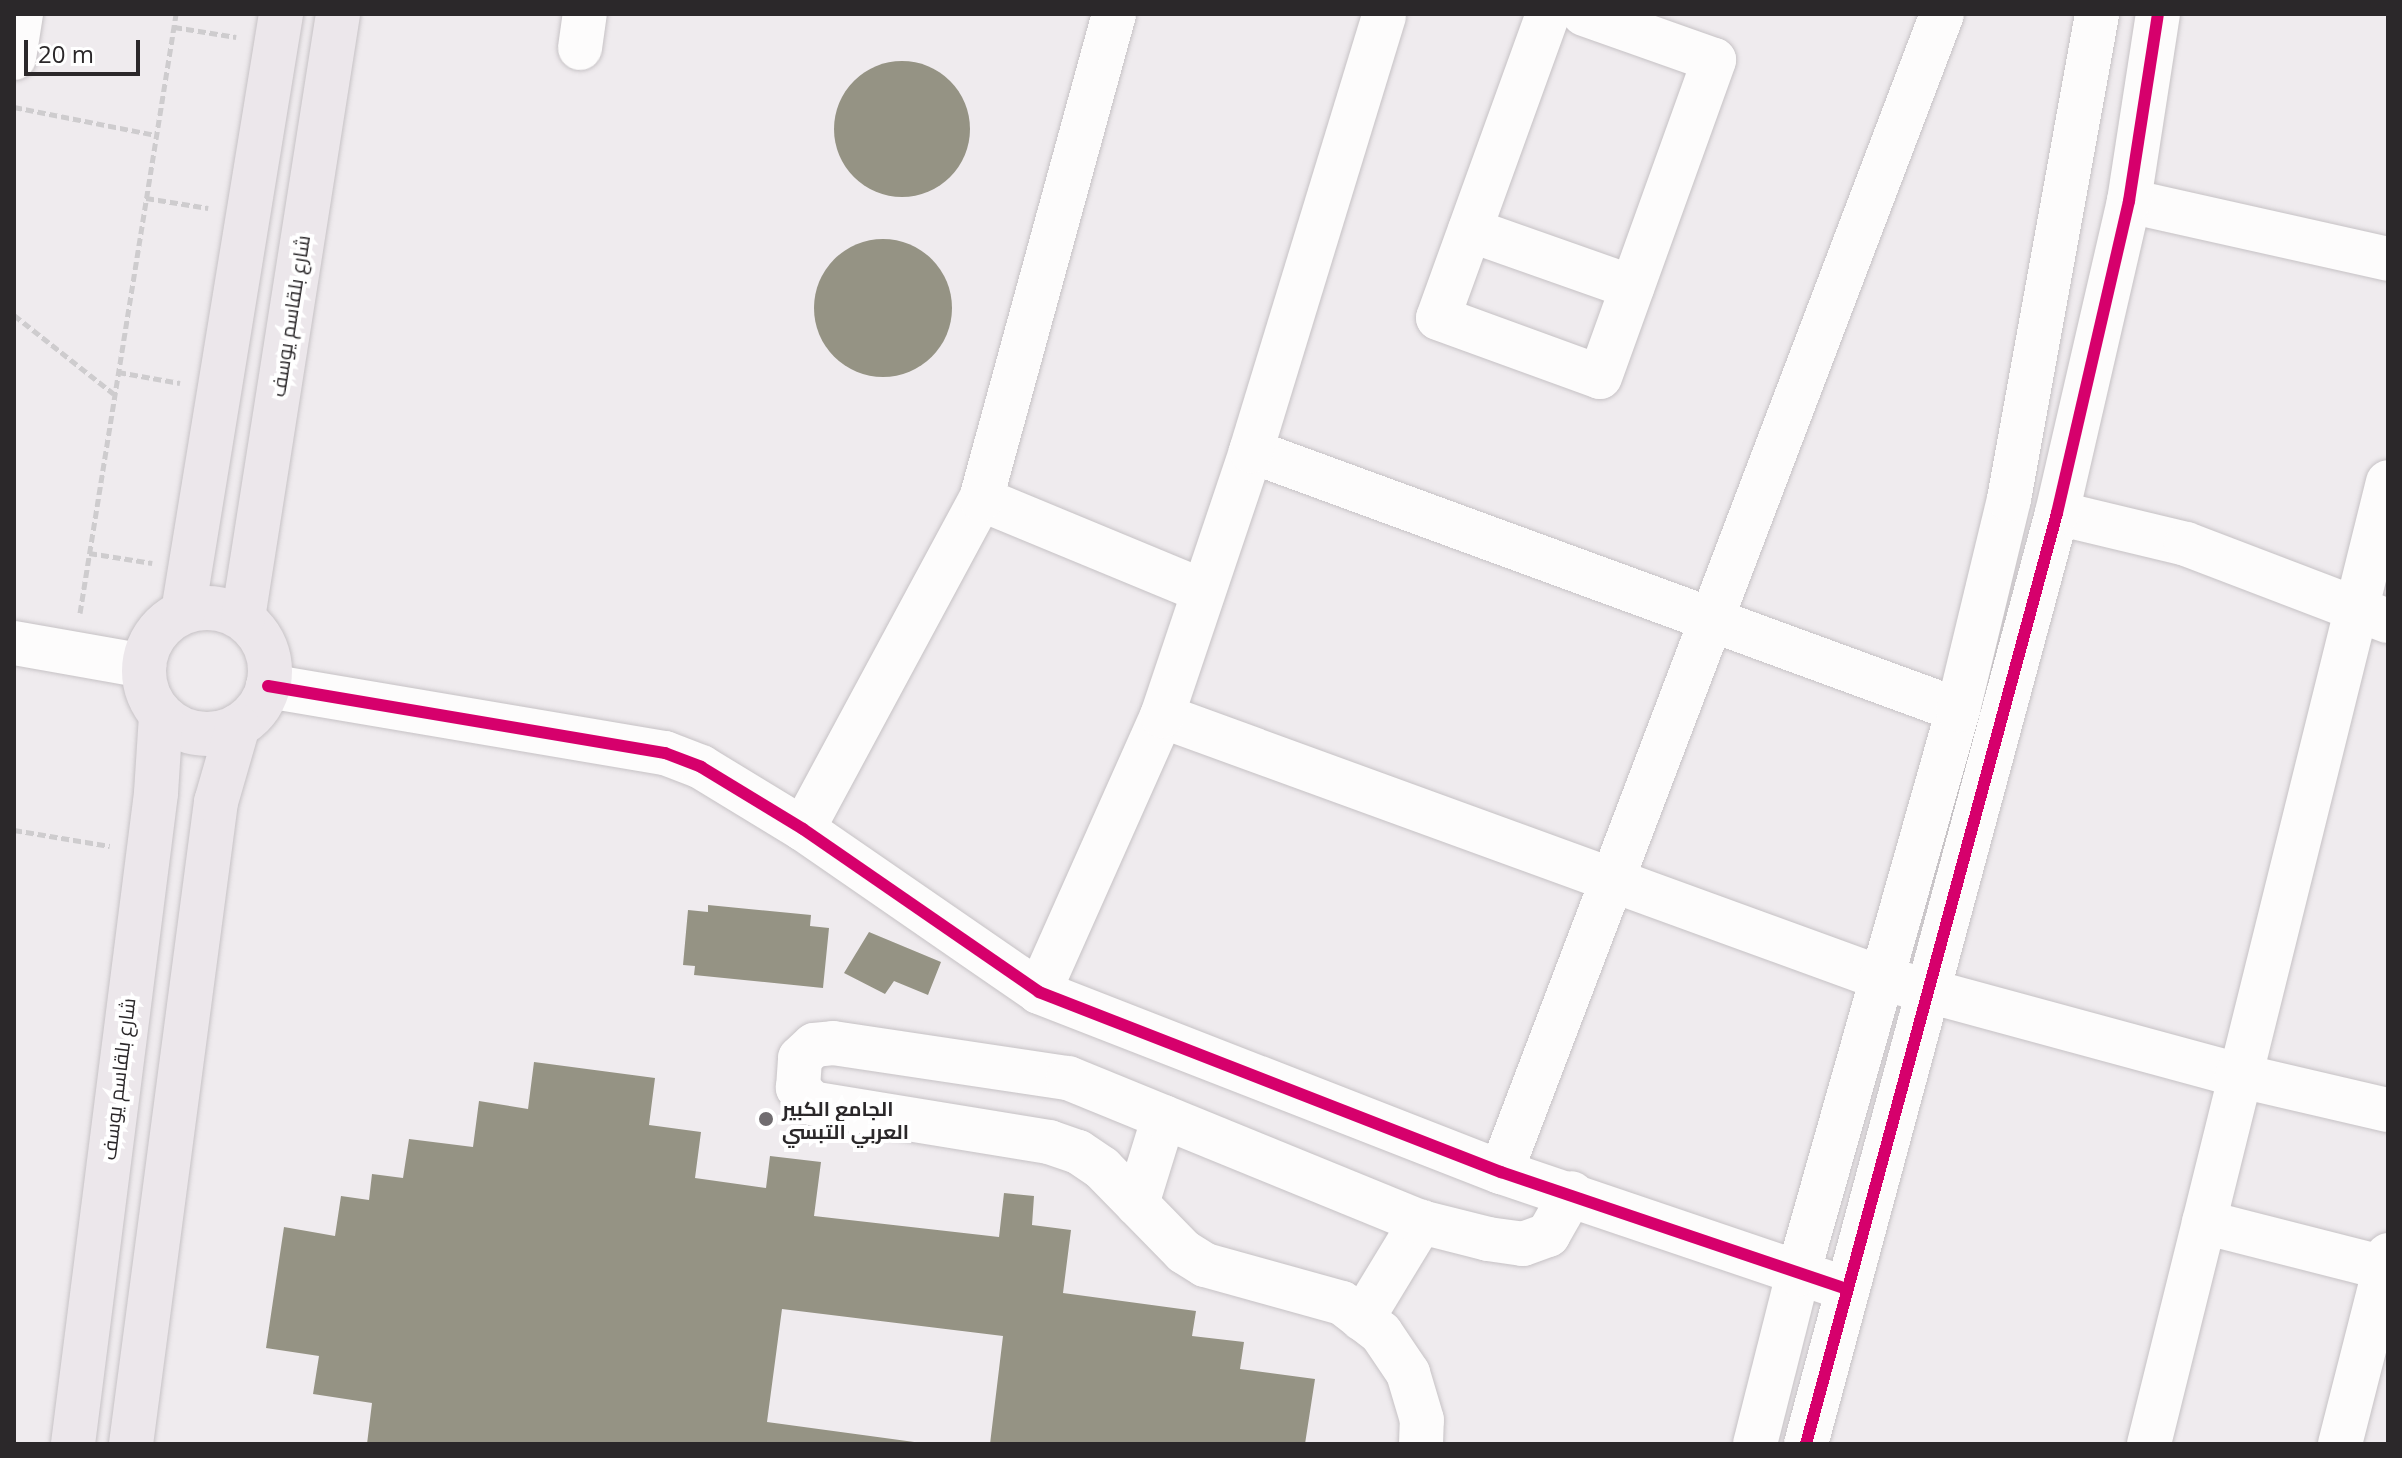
<!DOCTYPE html>
<html>
<head>
<meta charset="utf-8">
<style>
	body { margin:0 }
	#map { position:relative; width:2402px; height:1458px; overflow:hidden; background:#efebee; font-family:"Open Sans",Cairo,sans-serif }
	div>[style] { position:absolute }
	.building>* { inset:0; background:#959384 }
	.round { border-radius:50% }
	.path>* { height:5px; margin-top:-2.5px; transform-origin:0; background:repeating-linear-gradient(90deg,#ceccce 0 8px,transparent 0 12px) }
	.roads { filter:drop-shadow(0 0 2px #c6c2c5) drop-shadow(0 0 2px #c6c2c5) }
	.minor>* { height:44px; margin:-22px; padding:0 22px; transform-origin:22px; border-radius:22px; background:#fdfcfc }
	.major>* { height:44px; margin:-22px; padding:0 22px; transform-origin:22px; border-radius:22px; background:#ece7eb }
	.major>.ring { margin:-22px; padding:0; box-sizing:content-box; background:none; border:44px solid #ece7eb; border-radius:50% }
	.cycleway>* { height:12px; margin:-6px; padding:0 6px; transform-origin:6px; border-radius:6px; background:#d6006c }
	.dots>* { width:22px; height:22px; translate:-50% -50%; box-sizing:border-box; border:4px solid #fff; border-radius:50% }
	span { translate:-50% -50%; white-space:nowrap; text-align:center; line-height:1.15; -webkit-text-stroke:8px #fff; paint-order:stroke }
	.street-label { font-size:20px; color:#2b282a }
	.poi-label { font-size:20px; color:#2b282a; font-weight:700 }
	.left { translate:0 -50%; text-align:left }
	.frame { position:absolute; inset:0; border:16px solid #2b282a; pointer-events:none }
	.scale { position:absolute; left:24px; top:40px; width:116px; height:36px; box-sizing:border-box; border:4px solid #2b282a; border-top:0; padding-left:10px; font-size:24px; line-height:28px; white-space:nowrap; color:#2b282a; -webkit-text-stroke:6px #fff; paint-order:stroke }
</style>
</head>
<body>
<div id="map">
	<div class="building">
		<div class="round" style="left:834px;top:61px;width:136px;height:136px"></div>
		<div class="round" style="left:814px;top:239px;width:138px;height:138px"></div>
		<div style="clip-path:polygon(708px 905px,811px 915px,810px 926px,829px 928px,823px 988px,694px 975px,695px 966px,683px 965px,688px 910px,708px 912px)"></div>
		<div style="clip-path:polygon(869px 932px,941px 962px,928px 995px,894px 981px,885px 994px,844px 973px)"></div>
		<div style="clip-path:polygon(534px 1062px,655px 1078px,649px 1125px,701px 1132px,695px 1178px,766px 1188px,770px 1156px,821px 1162px,814px 1216px,999px 1237px,1004px 1193px,1034px 1196px,1032px 1225px,1071px 1230px,1063px 1293px,1196px 1311px,1192px 1336px,1244px 1342px,1240px 1369px,1315px 1379px,1305px 1444px,990px 1444px,1003px 1336px,782px 1309px,767px 1422px,929px 1444px,367px 1444px,372px 1403px,313px 1394px,319px 1356px,266px 1348px,284px 1227px,335px 1236px,341px 1196px,369px 1200px,372px 1174px,403px 1178px,409px 1139px,473px 1147px,479px 1101px,528px 1109px)"></div>
	</div>
	<div class="path">
		<div style="left:174px;top:27px;width:63px;rotate:9.2deg"></div>
		<div style="left:14px;top:107px;width:145px;rotate:11.2deg"></div>
		<div style="left:146px;top:198px;width:63px;rotate:9.2deg"></div>
		<div style="left:14px;top:315px;width:127px;rotate:38.3deg"></div>
		<div style="left:118px;top:372px;width:63px;rotate:10.1deg"></div>
		<div style="left:89px;top:553px;width:64px;rotate:9deg"></div>
		<div style="left:80px;top:613px;width:607px;rotate:-80.89deg"></div>
		<div style="left:14px;top:830px;width:97px;rotate:9.5deg"></div>
	</div>
	<div class="roads">
		<div class="minor">
			<div style="left:1548px;top:14px;width:323px;rotate:109.9deg"></div>
			<div style="left:1438px;top:318px;width:172px;rotate:20deg"></div>
			<div style="left:1600px;top:377px;width:337px;rotate:-70.2deg"></div>
			<div style="left:1714px;top:60px;width:138px;rotate:-160.5deg"></div>
			<div style="left:580px;top:48px;width:34px;rotate:-82deg"></div>
			<div style="left:14px;top:58px;width:45px;rotate:-81deg"></div>
			<div style="left:2129px;top:201px;width:265px;rotate:12.6deg"></div>
			<div style="left:1470px;top:230px;width:172px;rotate:19.4deg"></div>
			<div style="left:1251px;top:451px;width:753px;rotate:20.12deg"></div>
			<div style="left:981px;top:499px;width:240px;rotate:22.5deg"></div>
			<div style="left:2057px;top:513px;width:133px;rotate:13.5deg"></div>
			<div style="left:2186px;top:544px;width:216px;rotate:20.9deg"></div>
			<div style="left:14px;top:643px;width:132px;rotate:10deg"></div>
			<div style="left:268px;top:686px;width:403px;rotate:9.6deg"></div>
			<div style="left:665px;top:753px;width:39px;rotate:21deg"></div>
			<div style="left:701px;top:767px;width:119px;rotate:31.3deg"></div>
			<div style="left:803px;top:829px;width:287px;rotate:34.6deg"></div>
			<div style="left:1039px;top:992px;width:496px;rotate:21.3deg"></div>
			<div style="left:1501px;top:1172px;width:364px;rotate:18.7deg"></div>
			<div style="left:1162px;top:716px;width:765px;rotate:20.02deg"></div>
			<div style="left:1881px;top:978px;width:369px;rotate:15.2deg"></div>
			<div style="left:2237px;top:1075px;width:155px;rotate:13.1deg"></div>
			<div style="left:803px;top:829px;width:375px;rotate:-61.7deg"></div>
			<div style="left:981px;top:499px;width:503px;rotate:-74.66deg"></div>
			<div style="left:1039px;top:992px;width:302px;rotate:-66deg"></div>
			<div style="left:1162px;top:716px;width:280px;rotate:-71.4deg"></div>
			<div style="left:1251px;top:451px;width:455px;rotate:-73deg"></div>
			<div style="left:1501px;top:1172px;width:1239px;rotate:-69.15deg"></div>
			<div style="left:1137px;top:1204px;width:91px;rotate:-72.8deg"></div>
			<div style="left:2204px;top:1222px;width:187px;rotate:14.3deg"></div>
			<div style="left:1362px;top:1319px;width:114px;rotate:-58.7deg"></div>
			<div style="left:1421px;top:1444px;width:24px;rotate:-88deg"></div>
			<div style="left:1422px;top:1420px;width:49px;rotate:-106.6deg"></div>
			<div style="left:1408px;top:1373px;width:48px;rotate:-124deg"></div>
			<div style="left:1381px;top:1333px;width:49px;rotate:-142.4deg"></div>
			<div style="left:1342px;top:1303px;width:142px;rotate:-164.5deg"></div>
			<div style="left:1205px;top:1265px;width:25px;rotate:-148deg"></div>
			<div style="left:1184px;top:1252px;width:117px;rotate:-134.3deg"></div>
			<div style="left:1102px;top:1168px;width:29px;rotate:-146deg"></div>
			<div style="left:1078px;top:1152px;width:31px;rotate:-161deg"></div>
			<div style="left:1049px;top:1142px;width:240px;rotate:-170.7deg"></div>
			<div style="left:812px;top:1103px;width:21px;rotate:-133deg"></div>
			<div style="left:798px;top:1088px;width:30px;rotate:-86deg"></div>
			<div style="left:800px;top:1058px;width:19px;rotate:-43deg"></div>
			<div style="left:814px;top:1045px;width:19px;rotate:-6deg"></div>
			<div style="left:833px;top:1043px;width:238px;rotate:8.5deg"></div>
			<div style="left:1068px;top:1078px;width:381px;rotate:22.2deg"></div>
			<div style="left:1421px;top:1222px;width:69px;rotate:14.2deg"></div>
			<div style="left:1488px;top:1239px;width:35px;rotate:8deg"></div>
			<div style="left:1523px;top:1244px;width:27px;rotate:-20deg"></div>
			<div style="left:1548px;top:1235px;width:48px;rotate:-60.3deg"></div>
			<div style="left:1755px;top:1444px;width:175px;rotate:-75.8deg"></div>
			<div style="left:1798px;top:1274px;width:586px;rotate:-74.16deg"></div>
			<div style="left:1958px;top:710px;width:217px;rotate:-76.4deg"></div>
			<div style="left:2009px;top:499px;width:493px;rotate:-79.7deg"></div>
			<div style="left:1806px;top:1444px;width:964px;rotate:-74.91deg"></div>
			<div style="left:2057px;top:513px;width:320px;rotate:-77deg"></div>
			<div style="left:2129px;top:201px;width:189px;rotate:-81.2deg"></div>
			<div style="left:2149px;top:1444px;width:991px;rotate:-76.05deg"></div>
			<div style="left:2340px;top:1444px;width:195px;rotate:-75.7deg"></div>
		</div>
		<div class="major">
			<div class="ring" style="left:144px;top:608px;width:82px;height:82px"></div>
			<div style="left:183px;top:612px;width:606px;rotate:-80.69deg"></div>
			<div style="left:243px;top:618px;width:611px;rotate:-81.06deg"></div>
			<div style="left:73px;top:1444px;width:656px;rotate:-82.73deg"></div>
			<div style="left:156px;top:793px;width:78px;rotate:-86.3deg"></div>
			<div style="left:131px;top:1444px;width:648px;rotate:-82.46deg"></div>
			<div style="left:216px;top:802px;width:79px;rotate:-73.9deg"></div>
		</div>
	</div>
	<div class="cycleway">
		<div style="left:268px;top:686px;width:403px;rotate:9.6deg"></div>
		<div style="left:665px;top:753px;width:39px;rotate:21deg"></div>
		<div style="left:701px;top:767px;width:119px;rotate:31.3deg"></div>
		<div style="left:803px;top:829px;width:287px;rotate:34.6deg"></div>
		<div style="left:1039px;top:992px;width:496px;rotate:21.3deg"></div>
		<div style="left:1501px;top:1172px;width:364px;rotate:18.7deg"></div>
		<div style="left:1806px;top:1444px;width:964px;rotate:-74.91deg"></div>
		<div style="left:2057px;top:513px;width:320px;rotate:-77deg"></div>
		<div style="left:2129px;top:201px;width:189px;rotate:-81.2deg"></div>
	</div>
	<div class="dots">
		<div style="left:766px;top:1119px;background:#706c6f"></div>
	</div>
	<div class="street-label">
		<span style="left:290px;top:316px;rotate:-81deg">شارع بلقاسم يوسف</span>
		<span style="left:118px;top:1079px;rotate:-83deg">شارع بلقاسم يوسف</span>
	</div>
	<div class="poi-label">
		<span class="left" style="left:782px;top:1120px">الجامع الكبير<br>العربي التبسي</span>
	</div>
	<div class="frame"></div>
	<div class="scale">20 m</div>
</div>
</body>
</html>
